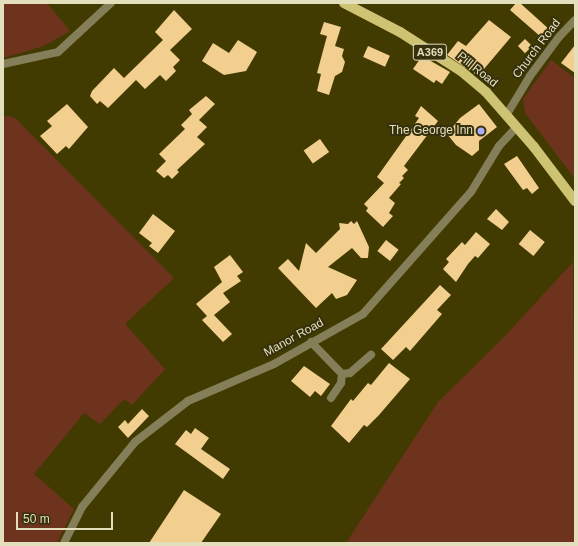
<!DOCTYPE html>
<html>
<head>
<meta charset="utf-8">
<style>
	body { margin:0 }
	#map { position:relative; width:578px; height:546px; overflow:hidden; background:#423b01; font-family:Helvetica,sans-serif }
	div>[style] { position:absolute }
	.green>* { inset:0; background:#6d331c }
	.building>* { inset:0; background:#f2ce8f; transform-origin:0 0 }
	.minor>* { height:8px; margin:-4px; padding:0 4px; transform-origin:4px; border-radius:4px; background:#847f59 }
	.primary>* { height:10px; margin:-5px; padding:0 5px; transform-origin:5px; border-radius:5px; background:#cec373 }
	.dots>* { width:11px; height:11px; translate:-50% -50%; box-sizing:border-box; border:2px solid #36300c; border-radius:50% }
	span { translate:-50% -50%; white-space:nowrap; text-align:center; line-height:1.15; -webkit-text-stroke:4px #36300c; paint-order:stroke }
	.shield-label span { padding:1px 3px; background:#36300c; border:1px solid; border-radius:3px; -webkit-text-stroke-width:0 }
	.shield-label { font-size:11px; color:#e3dfbd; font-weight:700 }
	.street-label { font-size:12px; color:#e3dfbd }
	.poi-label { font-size:12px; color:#e3dfbd }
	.right { translate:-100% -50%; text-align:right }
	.frame { position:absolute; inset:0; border:4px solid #e3dfbd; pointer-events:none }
	.scale { position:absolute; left:16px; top:512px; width:97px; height:18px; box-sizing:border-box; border:2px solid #e3dfbd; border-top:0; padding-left:5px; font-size:12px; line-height:14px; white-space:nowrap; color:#e3dfbd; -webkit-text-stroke:3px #36300c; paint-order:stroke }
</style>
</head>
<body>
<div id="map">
	<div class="green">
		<div style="clip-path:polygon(3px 3px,47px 3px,70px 31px,44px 46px,3px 58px)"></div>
		<div style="clip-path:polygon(551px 60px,575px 78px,575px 179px,525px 113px,523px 99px)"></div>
		<div style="clip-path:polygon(8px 116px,15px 118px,174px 278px,125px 324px,165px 369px,132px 405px,124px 399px,100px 424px,84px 413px,34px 474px,74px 509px,57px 543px,3px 543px,3px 117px)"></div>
		<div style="clip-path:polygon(573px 262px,575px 543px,346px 543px,438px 402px,505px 336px)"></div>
	</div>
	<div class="building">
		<div style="clip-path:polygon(516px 3px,520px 3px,550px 30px,541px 37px,510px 10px)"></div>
		<div style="clip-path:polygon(174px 10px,192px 29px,170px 50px,180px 60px,173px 67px,176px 71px,166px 81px,160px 75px,145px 89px,136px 80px,108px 108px,100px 101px,97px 104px,90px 96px,92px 91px,114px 68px,124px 78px,163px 40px,155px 32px)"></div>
		<div style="clip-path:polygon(489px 20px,511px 37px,478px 76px,447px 55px,458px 41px,466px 46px)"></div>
		<div style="clip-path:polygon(324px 22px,341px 27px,335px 46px,344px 49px,342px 56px,345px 62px,342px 72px,335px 76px,329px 95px,317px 91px,321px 74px,317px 73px,327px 36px,320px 34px)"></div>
		<div style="left:525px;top:39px;width:10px;height:10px;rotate:45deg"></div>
		<div style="clip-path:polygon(238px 40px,257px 52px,246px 71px,224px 75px,202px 61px,213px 43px,229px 53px)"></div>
		<div style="clip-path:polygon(575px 45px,575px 73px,561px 63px)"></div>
		<div style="left:368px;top:46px;width:24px;height:12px;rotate:24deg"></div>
		<div style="clip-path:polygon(422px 56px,450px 72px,442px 84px,436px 80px,434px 83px,413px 69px)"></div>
		<div style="clip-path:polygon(206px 96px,215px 104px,199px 120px,207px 127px,197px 137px,205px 144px,177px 170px,179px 172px,172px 179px,168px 175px,164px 178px,156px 171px,166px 161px,159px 154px,185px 129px,181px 125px,192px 114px,189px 110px)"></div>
		<div style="clip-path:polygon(67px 104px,88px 127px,69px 149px,66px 146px,57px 154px,40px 136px,52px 126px,47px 121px)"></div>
		<div style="clip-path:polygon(479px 104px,497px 127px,479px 141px,479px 150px,472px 156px,456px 145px,447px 134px,460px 118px)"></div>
		<div style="clip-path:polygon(421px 106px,438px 121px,404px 166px,408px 170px,402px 176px,404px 178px,399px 183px,401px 184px,389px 198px,395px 203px,389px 213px,393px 216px,383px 227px,366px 211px,368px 208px,364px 204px,384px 183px,377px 177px,419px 118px,415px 116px)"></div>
		<div style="left:320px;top:139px;width:16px;height:20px;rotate:55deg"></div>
		<div style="clip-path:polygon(517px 156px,539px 188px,532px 194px,527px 188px,523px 190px,504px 164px)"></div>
		<div style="clip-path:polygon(496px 209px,509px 222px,502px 230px,487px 219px)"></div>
		<div style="clip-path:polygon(153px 214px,175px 231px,158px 253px,149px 246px,152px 243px,139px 233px)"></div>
		<div style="clip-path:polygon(351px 221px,354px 224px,357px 221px,369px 247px,368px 258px,361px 258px,352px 248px,328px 267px,357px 280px,347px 295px,336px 299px,332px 293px,316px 308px,278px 268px,288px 259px,299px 271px,306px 243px,316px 253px,340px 229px,339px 223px,348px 224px)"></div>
		<div style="left:530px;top:230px;width:19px;height:18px;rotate:39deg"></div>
		<div style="clip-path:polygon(476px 232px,490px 244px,478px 258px,475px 256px,468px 264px,456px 282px,443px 269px,449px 262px,446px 259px,462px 242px,465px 245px)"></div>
		<div style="left:386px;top:240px;width:16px;height:14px;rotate:38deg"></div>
		<div style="clip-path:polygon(230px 255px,243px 272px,237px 276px,241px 281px,223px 293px,230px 302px,214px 315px,232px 334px,223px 342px,202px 320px,207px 316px,196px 304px,222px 282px,214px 267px)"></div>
		<div style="clip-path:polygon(440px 285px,451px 295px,437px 310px,442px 314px,410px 351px,406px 347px,393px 360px,381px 349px)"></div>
		<div style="clip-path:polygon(389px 363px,410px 379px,379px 415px,367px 427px,364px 425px,349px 443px,331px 426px,351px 399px,353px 401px,368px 383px,371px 385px)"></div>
		<div style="clip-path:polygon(304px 366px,330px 384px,321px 396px,315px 391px,310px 397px,291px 381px)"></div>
		<div style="clip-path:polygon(142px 409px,149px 416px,128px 438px,118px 427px,125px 420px,128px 424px)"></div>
		<div style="clip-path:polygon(195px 428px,209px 438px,201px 449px,230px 469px,223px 479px,175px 444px,186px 430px,191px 434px)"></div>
		<div style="clip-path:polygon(184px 490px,221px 514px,201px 543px,149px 543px)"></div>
	</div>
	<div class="minor">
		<div style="left:3px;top:64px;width:56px;rotate:-12.3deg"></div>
		<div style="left:58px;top:52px;width:72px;rotate:-42.8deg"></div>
		<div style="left:507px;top:114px;width:44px;rotate:-58.8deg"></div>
		<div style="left:530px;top:76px;width:49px;rotate:-53.4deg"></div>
		<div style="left:559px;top:37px;width:23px;rotate:-47deg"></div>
		<div style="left:311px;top:342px;width:45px;rotate:45.9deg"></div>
		<div style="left:331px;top:398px;width:18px;rotate:-56deg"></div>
		<div style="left:341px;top:383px;width:9px;rotate:-84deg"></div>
		<div style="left:342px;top:374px;width:8px;rotate:-7deg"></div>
		<div style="left:350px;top:373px;width:28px;rotate:-41deg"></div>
		<div style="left:64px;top:543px;width:40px;rotate:-63.4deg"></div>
		<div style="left:82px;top:507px;width:84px;rotate:-50.8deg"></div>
		<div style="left:135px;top:442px;width:67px;rotate:-37.7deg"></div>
		<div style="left:188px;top:401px;width:94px;rotate:-23.3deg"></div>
		<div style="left:274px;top:364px;width:102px;rotate:-29.3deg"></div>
		<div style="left:363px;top:314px;width:163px;rotate:-48.5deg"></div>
		<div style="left:471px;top:192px;width:54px;rotate:-58.7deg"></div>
		<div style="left:499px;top:146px;width:26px;rotate:-47deg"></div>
	</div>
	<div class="primary">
		<div style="left:344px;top:3px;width:63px;rotate:27.4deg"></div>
		<div style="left:400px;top:32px;width:72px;rotate:32.6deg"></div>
		<div style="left:461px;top:71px;width:33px;rotate:40deg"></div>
		<div style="left:486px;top:92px;width:73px;rotate:48.9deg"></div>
		<div style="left:534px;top:147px;width:68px;rotate:52.8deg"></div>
	</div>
	<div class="dots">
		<div style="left:481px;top:131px;background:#abaffb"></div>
	</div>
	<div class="shield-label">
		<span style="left:430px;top:52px">A369</span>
	</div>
	<div class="street-label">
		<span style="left:537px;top:49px;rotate:-53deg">Church Road</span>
		<span style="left:477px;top:70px;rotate:39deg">Pill Road</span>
		<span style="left:294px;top:338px;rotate:-29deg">Manor Road</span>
	</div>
	<div class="poi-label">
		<span class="right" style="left:473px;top:131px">The George Inn</span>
	</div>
	<div class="frame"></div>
	<div class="scale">50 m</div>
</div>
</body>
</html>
